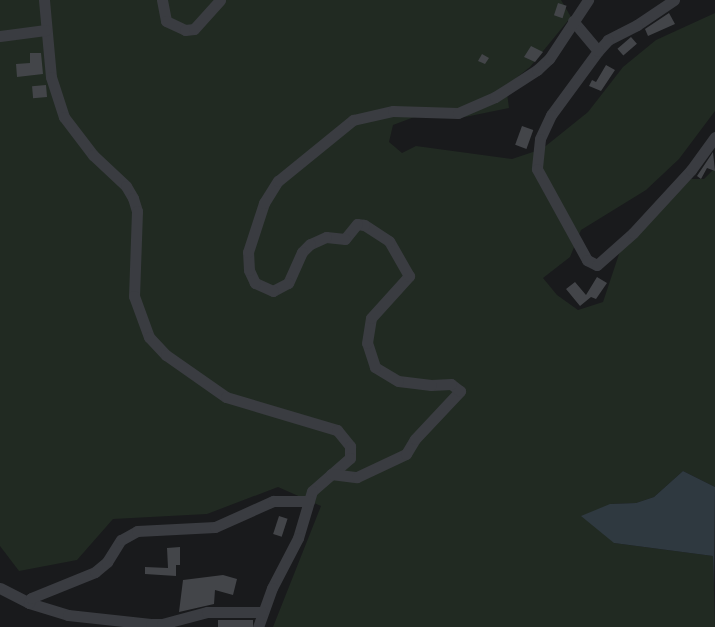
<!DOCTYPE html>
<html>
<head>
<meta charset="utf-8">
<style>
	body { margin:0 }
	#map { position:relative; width:715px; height:627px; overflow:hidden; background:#191a1c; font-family:Cabin,sans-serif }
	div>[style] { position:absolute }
	.green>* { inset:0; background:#212a22 }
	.water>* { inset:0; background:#2f3940 }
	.building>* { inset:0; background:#434549; transform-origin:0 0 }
	.minor>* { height:11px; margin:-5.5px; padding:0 5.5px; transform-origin:5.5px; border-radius:5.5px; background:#3a3c41 }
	span { translate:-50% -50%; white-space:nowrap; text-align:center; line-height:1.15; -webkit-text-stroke:4px #141417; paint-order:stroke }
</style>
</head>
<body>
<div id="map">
	<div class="green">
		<div style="clip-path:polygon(0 0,561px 0,571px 17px,530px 67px,506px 86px,509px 108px,465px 117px,417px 116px,393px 125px,389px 142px,402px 153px,416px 146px,512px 159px,542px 149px,588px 112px,623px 67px,656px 40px,715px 13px,715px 111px,679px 159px,646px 190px,581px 230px,570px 257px,543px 278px,557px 295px,578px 310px,603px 302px,622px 245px,691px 179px,704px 179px,715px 168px,715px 487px,683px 471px,654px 497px,636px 503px,610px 504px,614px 543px,713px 556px,715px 627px,273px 627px,321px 506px,278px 487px,207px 514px,113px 519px,77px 560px,19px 571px,0 546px)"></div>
	</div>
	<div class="water">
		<div style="clip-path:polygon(683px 471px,715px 487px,714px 589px,713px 556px,614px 543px,581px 516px,610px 504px,636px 503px,654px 497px)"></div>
	</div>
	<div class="building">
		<div style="left:558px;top:3px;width:9px;height:13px;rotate:18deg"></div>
		<div style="clip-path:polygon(669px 13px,675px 24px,648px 36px,645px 29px)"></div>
		<div style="left:631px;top:37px;width:9px;height:18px;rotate:49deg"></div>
		<div style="clip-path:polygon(531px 46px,543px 52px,535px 62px,524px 57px)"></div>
		<div style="clip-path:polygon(30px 53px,41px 53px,43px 74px,17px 77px,16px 64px,30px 63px)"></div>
		<div style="clip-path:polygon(482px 54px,489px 58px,485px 64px,478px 61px)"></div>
		<div style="clip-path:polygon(606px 65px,615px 70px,601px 91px,589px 86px,592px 80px,596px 82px)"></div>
		<div style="left:46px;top:85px;width:12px;height:14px;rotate:85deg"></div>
		<div style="left:522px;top:126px;width:12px;height:20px;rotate:20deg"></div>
		<div style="clip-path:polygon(713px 152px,715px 171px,707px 168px,701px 179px,697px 176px)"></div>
		<div style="clip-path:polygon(597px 277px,607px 283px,596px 299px,591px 297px,580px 306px,566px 289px,575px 282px,586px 295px)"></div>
		<div style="left:279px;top:516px;width:9px;height:19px;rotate:18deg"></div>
		<div style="clip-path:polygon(180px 547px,180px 565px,176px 565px,176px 576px,145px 574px,145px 567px,168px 568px,167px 548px)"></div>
		<div style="clip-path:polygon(223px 575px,237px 579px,233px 595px,215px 590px,214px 604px,179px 612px,183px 580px)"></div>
		<div style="left:218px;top:620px;width:35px;height:7px"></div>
	</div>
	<div class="minor">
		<div style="left:44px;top:0;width:77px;rotate:84.8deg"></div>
		<div style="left:51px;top:77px;width:42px;rotate:72deg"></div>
		<div style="left:64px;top:117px;width:48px;rotate:52.7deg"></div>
		<div style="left:93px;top:155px;width:45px;rotate:43.2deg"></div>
		<div style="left:126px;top:186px;width:14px;rotate:60deg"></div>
		<div style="left:133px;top:198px;width:14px;rotate:73deg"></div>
		<div style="left:137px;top:211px;width:85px;rotate:92deg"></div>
		<div style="left:134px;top:296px;width:44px;rotate:69.9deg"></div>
		<div style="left:149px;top:337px;width:25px;rotate:47deg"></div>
		<div style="left:166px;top:355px;width:73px;rotate:35deg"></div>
		<div style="left:226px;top:397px;width:116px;rotate:16.6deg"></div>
		<div style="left:337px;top:430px;width:21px;rotate:51deg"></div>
		<div style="left:350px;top:446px;width:12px;rotate:90deg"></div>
		<div style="left:350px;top:458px;width:50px;rotate:139deg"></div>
		<div style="left:312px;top:491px;width:49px;rotate:106.6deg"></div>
		<div style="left:298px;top:538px;width:56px;rotate:117.5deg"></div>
		<div style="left:272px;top:588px;width:41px;rotate:109.7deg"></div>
		<div style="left:162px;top:0;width:21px;rotate:79deg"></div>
		<div style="left:166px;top:21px;width:21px;rotate:25deg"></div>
		<div style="left:185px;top:30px;width:9px;rotate:-6deg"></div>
		<div style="left:194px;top:29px;width:39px;rotate:-48deg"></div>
		<div style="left:674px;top:0;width:45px;rotate:146deg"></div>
		<div style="left:637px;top:25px;width:33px;rotate:153deg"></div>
		<div style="left:608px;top:40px;width:15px;rotate:132deg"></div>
		<div style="left:598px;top:51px;width:79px;rotate:126.3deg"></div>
		<div style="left:551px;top:115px;width:26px;rotate:115deg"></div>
		<div style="left:540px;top:139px;width:30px;rotate:96deg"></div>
		<div style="left:537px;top:169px;width:104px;rotate:61.2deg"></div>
		<div style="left:587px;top:260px;width:11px;rotate:27deg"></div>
		<div style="left:597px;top:265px;width:48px;rotate:-41.6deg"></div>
		<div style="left:633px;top:233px;width:86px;rotate:-47.4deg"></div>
		<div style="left:691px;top:170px;width:41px;rotate:-54deg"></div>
		<div style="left:573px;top:21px;width:39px;rotate:50deg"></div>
		<div style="left:0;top:36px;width:46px;rotate:-7.4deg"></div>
		<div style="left:331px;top:474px;width:26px;rotate:7deg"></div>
		<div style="left:357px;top:477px;width:54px;rotate:-25.1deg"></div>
		<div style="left:406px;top:454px;width:17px;rotate:-59deg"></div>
		<div style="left:415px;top:439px;width:66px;rotate:-46.8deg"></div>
		<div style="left:460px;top:391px;width:11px;rotate:-142deg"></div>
		<div style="left:451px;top:384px;width:20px;rotate:177deg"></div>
		<div style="left:431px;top:385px;width:33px;rotate:-173deg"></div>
		<div style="left:398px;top:381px;width:27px;rotate:-149deg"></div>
		<div style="left:375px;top:367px;width:25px;rotate:-108deg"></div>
		<div style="left:367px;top:343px;width:25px;rotate:-81deg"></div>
		<div style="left:371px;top:318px;width:57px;rotate:-47.9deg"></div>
		<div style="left:409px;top:276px;width:40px;rotate:-119.7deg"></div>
		<div style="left:389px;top:241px;width:30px;rotate:-147deg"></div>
		<div style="left:364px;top:225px;width:7px;rotate:-172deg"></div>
		<div style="left:357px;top:224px;width:19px;rotate:129deg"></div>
		<div style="left:345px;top:239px;width:19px;rotate:-174deg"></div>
		<div style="left:326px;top:237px;width:17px;rotate:156deg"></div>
		<div style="left:310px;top:244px;width:11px;rotate:135deg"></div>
		<div style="left:302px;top:252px;width:34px;rotate:114deg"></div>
		<div style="left:288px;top:283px;width:17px;rotate:152deg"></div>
		<div style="left:273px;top:291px;width:20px;rotate:-156deg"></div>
		<div style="left:255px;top:283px;width:14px;rotate:-115deg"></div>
		<div style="left:249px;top:270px;width:18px;rotate:-93deg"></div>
		<div style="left:248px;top:252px;width:52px;rotate:-71.9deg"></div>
		<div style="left:264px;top:203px;width:26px;rotate:-58deg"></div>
		<div style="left:278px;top:181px;width:97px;rotate:-39.1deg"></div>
		<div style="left:353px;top:120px;width:41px;rotate:-12.7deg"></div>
		<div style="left:393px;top:111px;width:65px;rotate:1.8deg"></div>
		<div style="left:458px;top:113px;width:40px;rotate:-23.4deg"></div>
		<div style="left:495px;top:97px;width:50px;rotate:-32.7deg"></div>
		<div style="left:537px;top:70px;width:16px;rotate:-43deg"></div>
		<div style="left:549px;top:59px;width:71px;rotate:-56.5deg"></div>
		<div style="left:0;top:588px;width:33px;rotate:27deg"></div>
		<div style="left:29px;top:603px;width:41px;rotate:17.1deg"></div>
		<div style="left:68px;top:615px;width:83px;rotate:6.2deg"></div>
		<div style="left:151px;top:624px;width:11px"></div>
		<div style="left:162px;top:624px;width:47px;rotate:-14.9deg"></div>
		<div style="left:207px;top:612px;width:55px"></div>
		<div style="left:29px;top:603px;width:5px;rotate:-68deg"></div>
		<div style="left:31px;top:598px;width:69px;rotate:-22.1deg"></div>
		<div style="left:95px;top:572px;width:16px;rotate:-40deg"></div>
		<div style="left:107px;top:562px;width:26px;rotate:-58deg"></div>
		<div style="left:121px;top:540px;width:18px;rotate:-29deg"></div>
		<div style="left:137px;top:531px;width:78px;rotate:-2.9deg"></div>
		<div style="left:215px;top:527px;width:64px;rotate:-24.1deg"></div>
		<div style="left:273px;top:501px;width:36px"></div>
	</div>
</div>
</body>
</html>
